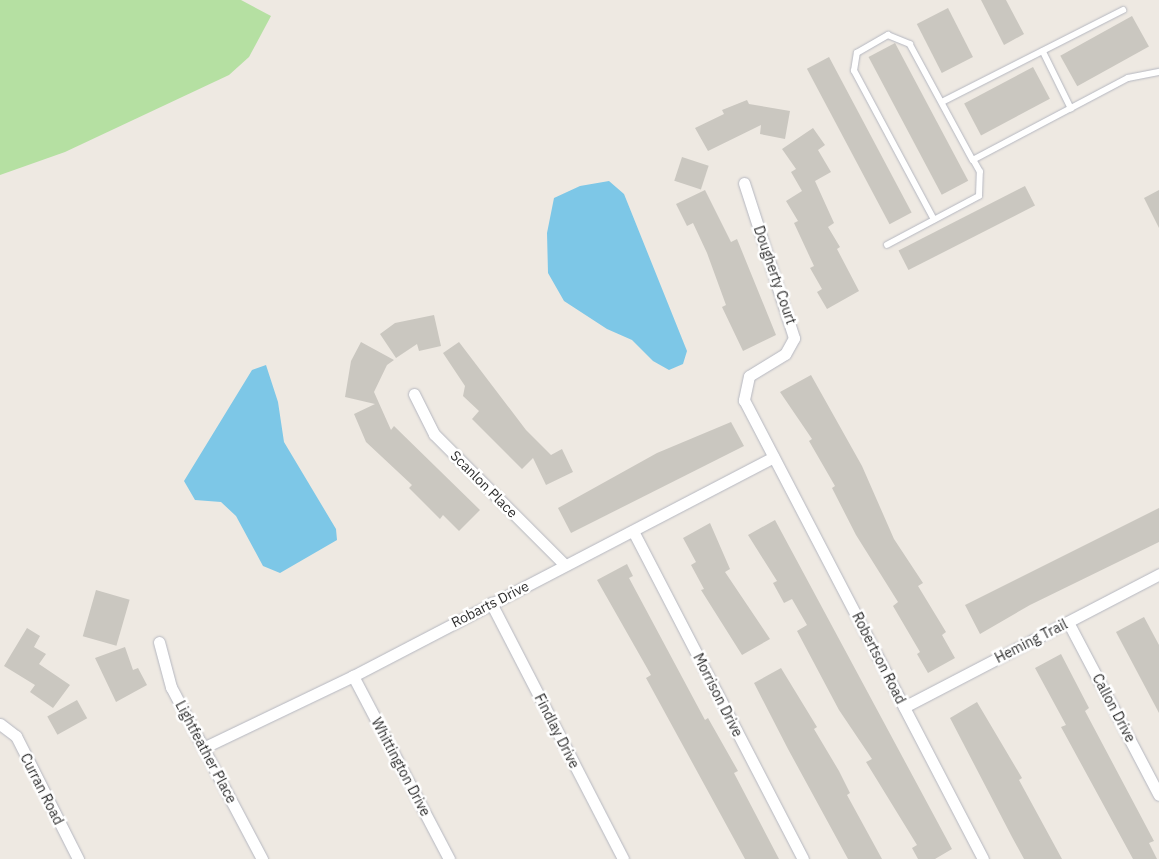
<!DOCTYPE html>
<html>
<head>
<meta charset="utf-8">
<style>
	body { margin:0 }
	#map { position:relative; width:1159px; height:859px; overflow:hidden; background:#eee9e2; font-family:"IBM Plex Sans",sans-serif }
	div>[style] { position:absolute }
	.green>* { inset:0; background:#b5e0a2 }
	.water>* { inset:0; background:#7dc7e7 }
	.building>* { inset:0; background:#cac7c0; transform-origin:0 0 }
	.roads { filter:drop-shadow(0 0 1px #b5b7c0) drop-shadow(0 0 1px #b5b7c0) }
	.service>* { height:5.5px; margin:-2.75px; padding:0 2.75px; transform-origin:2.75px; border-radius:2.75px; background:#fff }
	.minor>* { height:11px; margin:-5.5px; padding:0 5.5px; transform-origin:5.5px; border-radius:5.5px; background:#fff }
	span { translate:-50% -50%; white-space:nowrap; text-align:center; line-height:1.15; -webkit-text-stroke:5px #fff; paint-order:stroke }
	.street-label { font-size:14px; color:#2e2e2e }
</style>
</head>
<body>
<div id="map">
	<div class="green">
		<div style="clip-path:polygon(0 0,241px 0,271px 16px,249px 57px,229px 75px,65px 152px,0 175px)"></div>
	</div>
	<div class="water">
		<div style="clip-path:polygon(609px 181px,624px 194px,687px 351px,683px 364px,669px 370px,653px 361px,632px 340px,607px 329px,564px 301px,548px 273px,547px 233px,554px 198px,580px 186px)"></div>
		<div style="clip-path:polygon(266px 365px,278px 402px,284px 442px,336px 529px,337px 540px,280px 573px,263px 566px,236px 516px,221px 502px,195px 500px,184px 481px,252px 370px)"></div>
	</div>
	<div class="building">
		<div style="clip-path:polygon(981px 0,1006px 0,1024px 34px,1004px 45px)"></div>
		<div style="left:948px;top:8px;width:55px;height:35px;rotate:63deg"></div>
		<div style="left:1132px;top:16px;width:35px;height:82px;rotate:61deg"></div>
		<div style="left:895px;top:43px;width:156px;height:30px;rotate:62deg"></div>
		<div style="left:829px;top:57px;width:176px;height:25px;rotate:62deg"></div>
		<div style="left:1033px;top:67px;width:36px;height:78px;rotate:62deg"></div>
		<div style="clip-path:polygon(747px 100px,749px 104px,790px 111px,785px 139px,760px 134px,761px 125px,708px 151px,695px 128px,724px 114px,722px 110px)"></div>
		<div style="clip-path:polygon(813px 128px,825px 145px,818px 150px,831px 172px,815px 181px,834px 223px,828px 227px,840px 247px,837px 249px,859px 291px,827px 309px,817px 292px,822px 289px,810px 268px,814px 266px,794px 223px,798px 221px,786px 201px,802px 191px,791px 172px,796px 169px,782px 149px)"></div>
		<div style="left:682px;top:157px;width:28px;height:25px;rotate:18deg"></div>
		<div style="left:1025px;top:186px;width:22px;height:142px;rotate:63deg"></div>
		<div style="clip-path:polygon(705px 190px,731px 242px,737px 239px,776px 335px,743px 351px,722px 307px,726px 305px,707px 253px,693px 223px,687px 226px,676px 204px)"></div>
		<div style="clip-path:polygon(1159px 190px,1159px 228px,1144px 198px)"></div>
		<div style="clip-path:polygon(434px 315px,441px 346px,419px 351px,417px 344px,396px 358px,380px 334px,395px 323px)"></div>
		<div style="clip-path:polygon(361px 342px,394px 360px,387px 365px,374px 392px,391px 430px,394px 426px,480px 510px,459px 531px,443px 515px,440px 519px,409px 488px,412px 485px,366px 442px,354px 414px,375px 404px,345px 397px,351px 361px)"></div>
		<div style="clip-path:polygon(459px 342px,526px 430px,551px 455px,562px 449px,573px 472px,546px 485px,533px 458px,522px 469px,472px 419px,479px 411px,463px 396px,465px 386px,443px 353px)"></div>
		<div style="clip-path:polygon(811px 375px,862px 466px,894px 539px,923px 583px,918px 586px,946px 632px,942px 635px,955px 658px,928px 673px,917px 654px,920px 652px,893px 606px,898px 602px,856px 535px,832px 488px,835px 486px,809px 441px,812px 439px,780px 392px)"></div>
		<div style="clip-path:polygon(731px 422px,744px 446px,571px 533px,558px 508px,657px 453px)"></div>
		<div style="clip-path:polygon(1159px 508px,1159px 542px,1030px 605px,980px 634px,965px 605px)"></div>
		<div style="clip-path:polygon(775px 520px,952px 849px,935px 859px,918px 859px,912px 848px,917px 845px,866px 762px,872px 759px,839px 710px,797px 631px,807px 625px,792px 599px,784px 603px,773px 583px,777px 581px,748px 535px)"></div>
		<div style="clip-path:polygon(710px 523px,730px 569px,725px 572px,770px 639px,742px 655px,701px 590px,704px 589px,691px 565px,696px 562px,683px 538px)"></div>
		<div style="clip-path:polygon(627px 564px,633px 576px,629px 578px,705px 720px,708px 718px,738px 771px,734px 773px,779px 859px,745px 859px,646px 678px,651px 675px,597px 580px)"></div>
		<div style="left:96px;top:590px;width:35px;height:48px;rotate:16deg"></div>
		<div style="clip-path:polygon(1144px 617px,1159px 645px,1159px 713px,1116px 632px)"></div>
		<div style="clip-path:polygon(27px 628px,40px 636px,34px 647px,46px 654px,39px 664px,70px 685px,53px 708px,30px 692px,35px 685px,4px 666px)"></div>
		<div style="clip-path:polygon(125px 647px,133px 670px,138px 668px,147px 685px,116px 702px,95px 658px)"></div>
		<div style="clip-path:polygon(1061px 654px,1089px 708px,1085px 711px,1154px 841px,1149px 843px,1157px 859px,1133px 859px,1061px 727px,1066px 725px,1035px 668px)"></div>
		<div style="clip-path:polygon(781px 668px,817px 727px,814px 729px,839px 771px,850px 793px,847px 795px,882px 859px,848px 859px,788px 749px,754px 683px)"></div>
		<div style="left:77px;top:700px;width:21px;height:34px;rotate:61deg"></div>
		<div style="clip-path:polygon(977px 702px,1022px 778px,1019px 780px,1062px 859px,1024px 859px,1012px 837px,950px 718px)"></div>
	</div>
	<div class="roads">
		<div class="service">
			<div style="left:1043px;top:51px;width:64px;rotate:63.8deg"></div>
			<div style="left:942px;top:102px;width:203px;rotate:-26.9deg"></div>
			<div style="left:934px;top:220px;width:169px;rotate:-118.2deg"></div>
			<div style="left:854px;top:71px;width:18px;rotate:-81deg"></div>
			<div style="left:857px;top:53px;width:36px;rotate:-30deg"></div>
			<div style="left:888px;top:35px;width:24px;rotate:22deg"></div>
			<div style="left:910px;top:44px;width:132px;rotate:61.5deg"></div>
			<div style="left:887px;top:245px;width:104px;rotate:-28deg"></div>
			<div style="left:979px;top:196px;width:24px;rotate:-88deg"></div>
			<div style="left:980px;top:172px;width:14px;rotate:-120deg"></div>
			<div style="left:973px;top:160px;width:175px;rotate:-27.9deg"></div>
			<div style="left:1128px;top:78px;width:32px;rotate:-11deg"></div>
		</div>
		<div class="minor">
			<div style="left:744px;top:183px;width:163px;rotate:72.1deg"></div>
			<div style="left:794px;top:338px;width:18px;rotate:119deg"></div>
			<div style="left:785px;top:354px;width:42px;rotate:148.6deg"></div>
			<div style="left:749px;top:376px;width:25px;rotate:102deg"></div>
			<div style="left:744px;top:400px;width:517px;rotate:62.49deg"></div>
			<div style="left:414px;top:394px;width:45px;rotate:63.4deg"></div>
			<div style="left:434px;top:434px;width:185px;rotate:45deg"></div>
			<div style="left:633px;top:531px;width:369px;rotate:62.6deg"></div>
			<div style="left:491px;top:603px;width:288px;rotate:62.7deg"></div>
			<div style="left:1068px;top:622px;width:195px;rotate:62.3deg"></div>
			<div style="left:159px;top:642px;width:47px;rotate:75.1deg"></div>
			<div style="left:171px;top:687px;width:195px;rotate:62.1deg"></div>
			<div style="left:353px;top:676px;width:207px;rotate:62.3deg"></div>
			<div style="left:904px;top:707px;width:288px;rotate:-27.5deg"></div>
			<div style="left:0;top:724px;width:20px;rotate:37deg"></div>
			<div style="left:16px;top:736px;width:138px;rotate:63.2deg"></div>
			<div style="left:205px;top:747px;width:164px;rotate:-25.6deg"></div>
			<div style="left:353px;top:676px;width:474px;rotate:-27.5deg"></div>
		</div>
	</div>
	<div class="street-label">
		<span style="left:775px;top:275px;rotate:71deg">Dougherty Court</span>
		<span style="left:484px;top:484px;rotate:45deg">Scanlon Place</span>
		<span style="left:490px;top:604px;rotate:-27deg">Robarts Drive</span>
		<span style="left:1031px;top:641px;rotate:-27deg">Heming Trail</span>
		<span style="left:879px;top:658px;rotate:63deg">Robertson Road</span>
		<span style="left:718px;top:695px;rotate:63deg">Morrison Drive</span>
		<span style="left:1114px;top:708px;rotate:62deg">Callon Drive</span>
		<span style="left:557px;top:731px;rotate:63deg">Findlay Drive</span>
		<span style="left:206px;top:752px;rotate:62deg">Lightfeather Place</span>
		<span style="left:401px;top:767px;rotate:62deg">Whittington Drive</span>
		<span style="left:42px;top:789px;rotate:63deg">Curran Road</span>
	</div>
</div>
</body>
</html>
